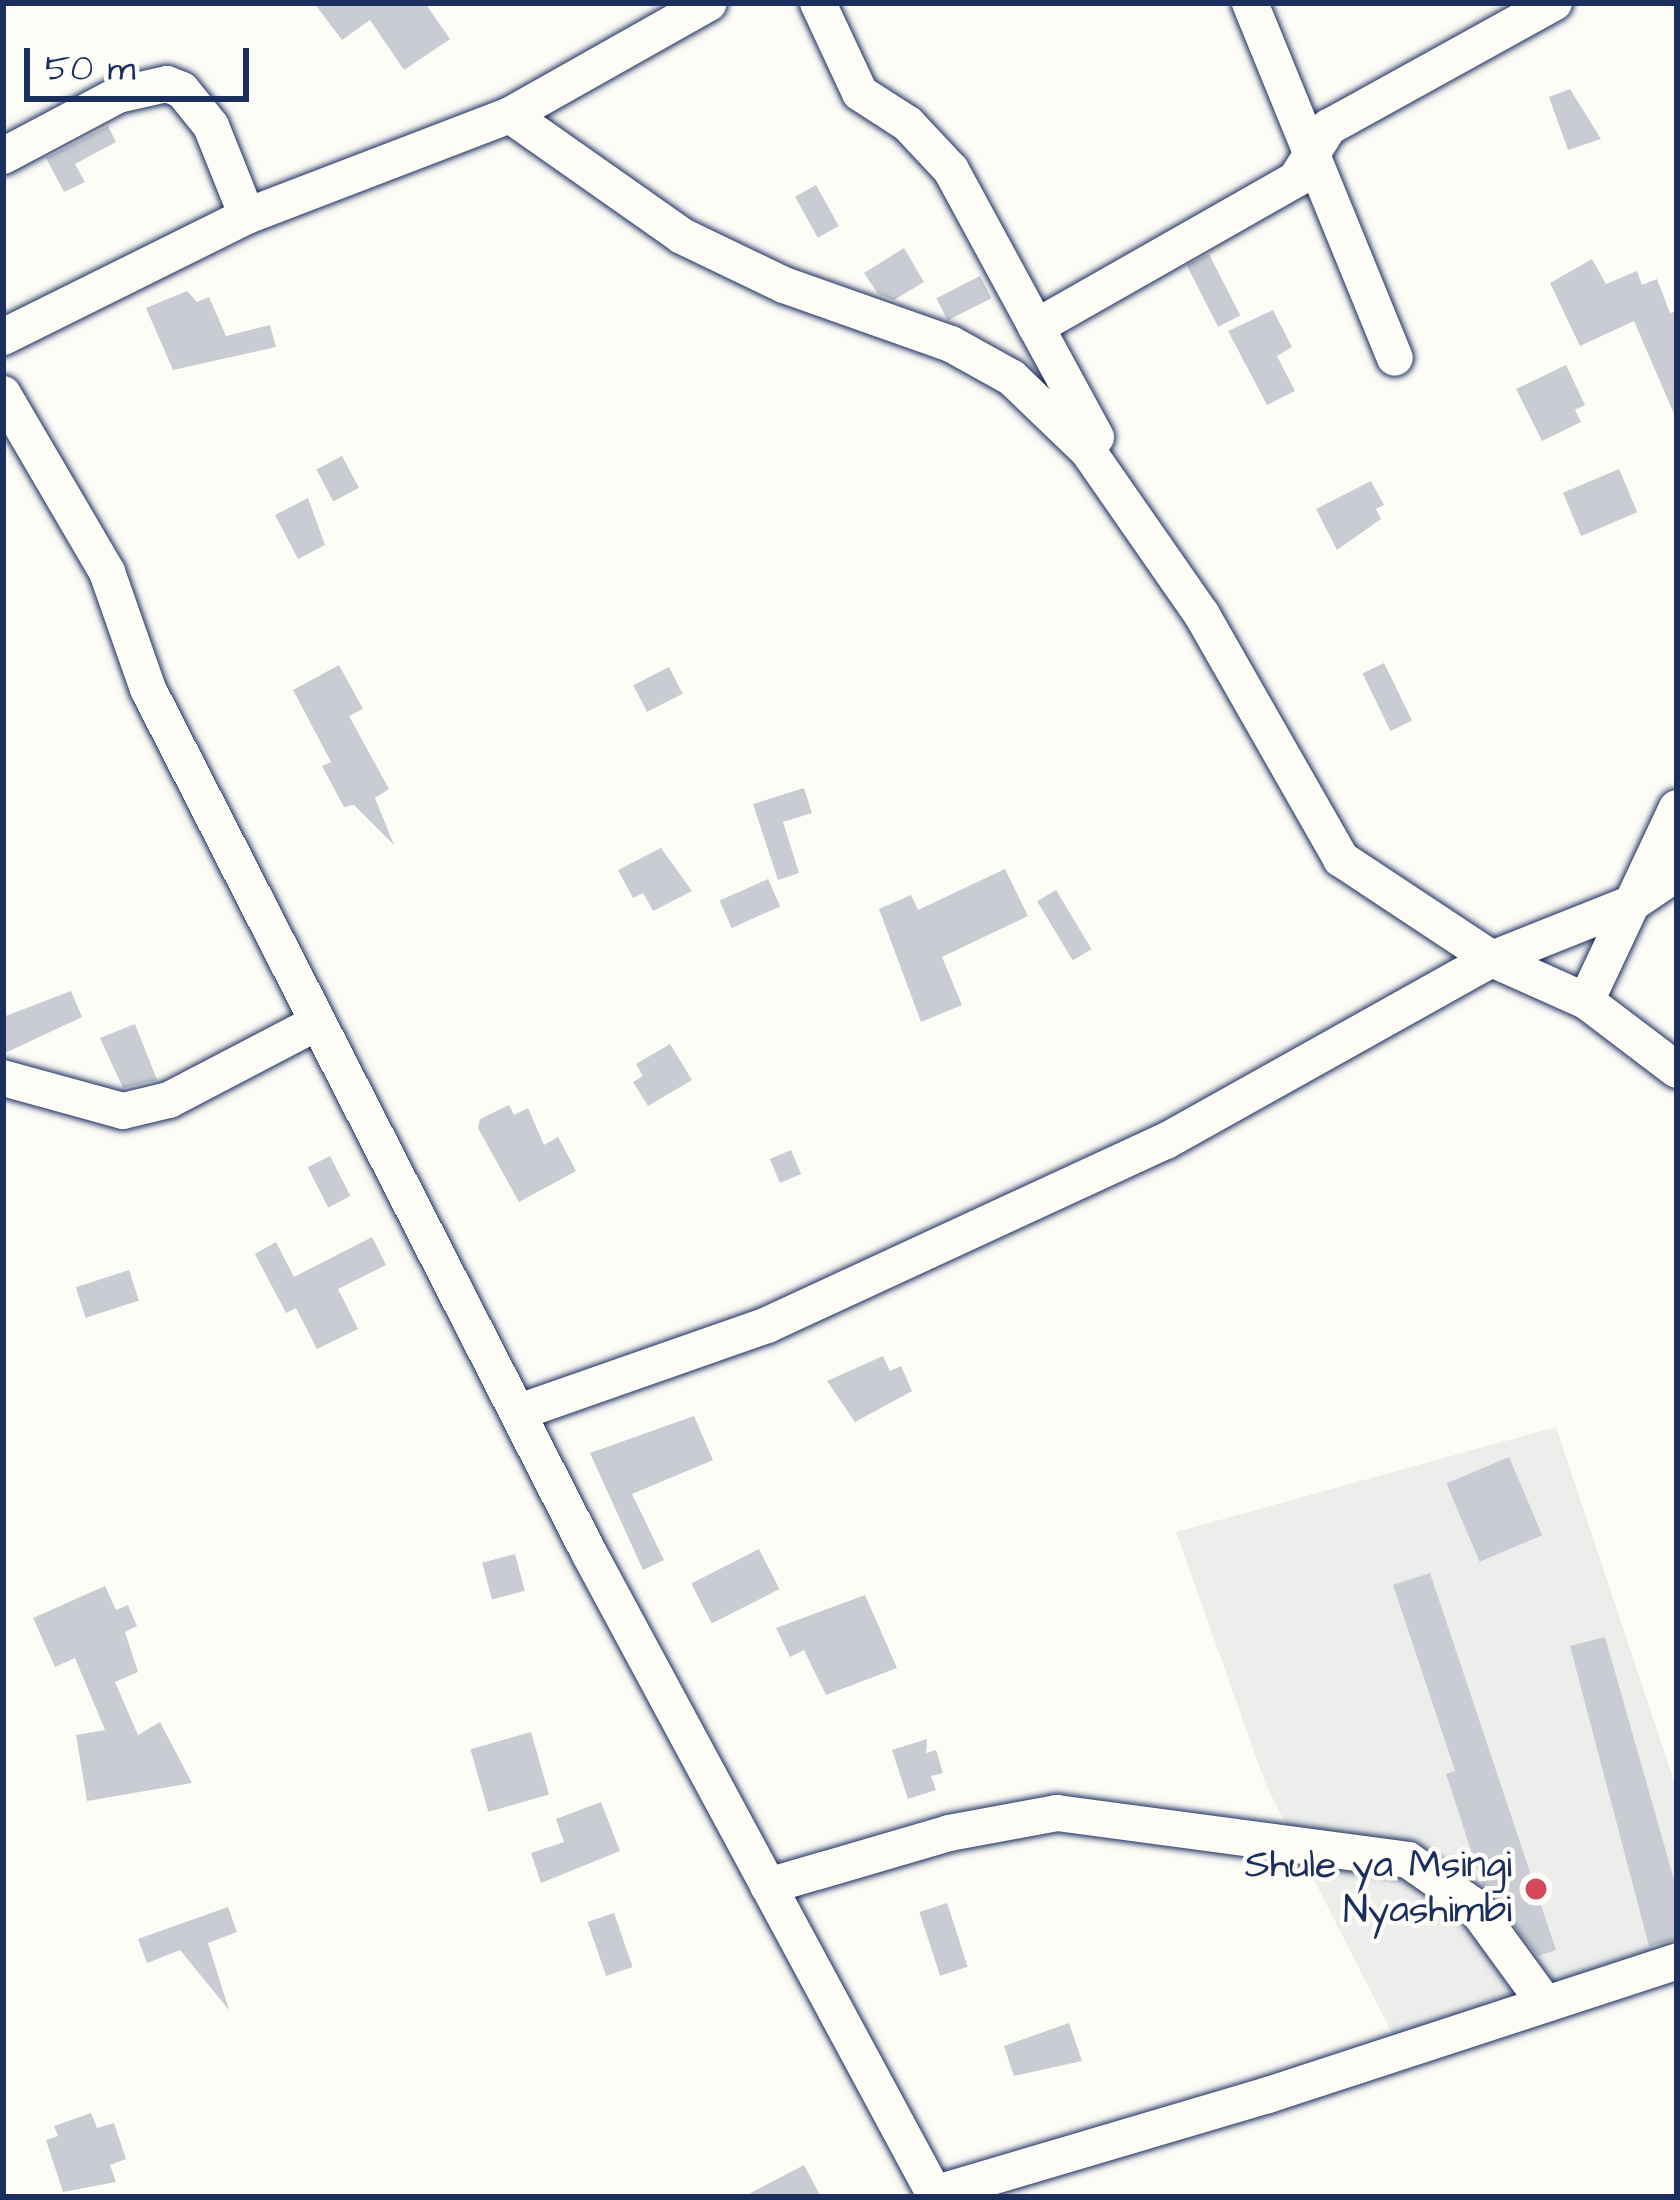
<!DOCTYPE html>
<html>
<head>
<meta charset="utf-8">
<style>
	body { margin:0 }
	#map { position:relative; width:1680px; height:2200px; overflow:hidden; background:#fdfcf7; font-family:"Architects Daughter",sans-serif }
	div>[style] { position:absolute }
	.built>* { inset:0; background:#edeeec }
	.building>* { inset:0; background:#c9ccd3; transform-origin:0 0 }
	.roads { filter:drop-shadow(0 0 3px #1b2f5e) drop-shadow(0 0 3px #1b2f5e) }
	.minor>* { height:36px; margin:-18px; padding:0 18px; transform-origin:18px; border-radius:18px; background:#fdfcf7 }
	.dots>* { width:33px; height:33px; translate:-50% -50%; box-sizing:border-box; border:6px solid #fdfcf7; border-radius:50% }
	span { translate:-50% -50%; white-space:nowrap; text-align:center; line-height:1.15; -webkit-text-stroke:9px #fdfcf7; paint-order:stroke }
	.poi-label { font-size:39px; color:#1b2f5e }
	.right { translate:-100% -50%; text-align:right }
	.frame { position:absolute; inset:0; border:6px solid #1b2f5e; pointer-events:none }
	.scale { position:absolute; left:24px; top:48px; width:225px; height:54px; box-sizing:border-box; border:6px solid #1b2f5e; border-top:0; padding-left:15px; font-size:36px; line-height:42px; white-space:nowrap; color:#1b2f5e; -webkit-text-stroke:9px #fdfcf7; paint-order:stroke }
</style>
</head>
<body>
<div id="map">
	<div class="built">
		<div style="clip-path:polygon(1556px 1427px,1677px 1790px,1677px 1953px,1397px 2043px,1266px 1785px,1176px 1532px)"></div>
	</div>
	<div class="building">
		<div style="clip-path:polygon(314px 3px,425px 3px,450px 39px,404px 70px,370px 20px,342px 40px)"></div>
		<div style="clip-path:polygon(1570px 89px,1601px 139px,1568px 150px,1549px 97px)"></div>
		<div style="clip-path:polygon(108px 126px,116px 142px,75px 164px,85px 182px,64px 192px,46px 158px)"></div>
		<div style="left:816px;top:185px;width:47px;height:24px;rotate:61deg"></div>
		<div style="clip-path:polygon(904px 248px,924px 282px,894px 300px,878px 294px,864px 273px)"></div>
		<div style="left:1209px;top:254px;width:69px;height:25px;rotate:63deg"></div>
		<div style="clip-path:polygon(1592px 259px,1606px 284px,1637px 271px,1642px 285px,1657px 279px,1670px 313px,1677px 311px,1677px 421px,1634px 321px,1580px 346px,1550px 283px)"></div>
		<div style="left:980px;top:276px;width:25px;height:49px;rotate:63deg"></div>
		<div style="clip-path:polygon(187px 291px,197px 302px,209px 297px,226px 336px,270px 325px,276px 347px,173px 370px,146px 308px)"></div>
		<div style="clip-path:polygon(1273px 310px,1292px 347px,1277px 356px,1295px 391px,1267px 405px,1228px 331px)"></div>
		<div style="clip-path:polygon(1566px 365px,1585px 405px,1575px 410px,1581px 422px,1542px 441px,1516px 389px)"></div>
		<div style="left:342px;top:456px;width:36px;height:29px;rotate:62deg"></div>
		<div style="left:1619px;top:469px;width:47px;height:61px;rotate:67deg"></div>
		<div style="clip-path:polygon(1371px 481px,1384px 505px,1376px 509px,1381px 519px,1337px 550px,1316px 509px)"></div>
		<div style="clip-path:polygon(308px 498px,325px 545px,298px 559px,275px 515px)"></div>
		<div style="left:1384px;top:663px;width:64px;height:24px;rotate:64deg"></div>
		<div style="clip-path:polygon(339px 665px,363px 709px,349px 716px,389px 789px,375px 798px,394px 845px,354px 805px,344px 807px,322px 766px,331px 762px,293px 690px)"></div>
		<div style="left:669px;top:667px;width:30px;height:40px;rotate:63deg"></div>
		<div style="clip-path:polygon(804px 788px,812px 813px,783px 822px,799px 873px,778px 880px,753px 804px)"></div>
		<div style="clip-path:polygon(661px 848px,692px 891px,653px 911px,643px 893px,633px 898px,618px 870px)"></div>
		<div style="clip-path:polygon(1005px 869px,1028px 916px,942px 957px,962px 1005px,921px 1022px,879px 909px,911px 895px,918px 910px)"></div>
		<div style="left:768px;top:879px;width:30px;height:53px;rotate:66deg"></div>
		<div style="left:1056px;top:890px;width:69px;height:22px;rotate:59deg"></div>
		<div style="clip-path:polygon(71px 991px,82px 1017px,3px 1054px,3px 1017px)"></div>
		<div style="clip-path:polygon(135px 1024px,157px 1080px,123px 1088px,100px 1038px)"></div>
		<div style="clip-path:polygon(670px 1044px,692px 1080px,648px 1106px,633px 1082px,643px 1076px,636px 1064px)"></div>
		<div style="clip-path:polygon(509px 1105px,514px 1115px,528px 1108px,544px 1145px,558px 1137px,576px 1171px,519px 1202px,478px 1128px,480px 1119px)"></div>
		<div style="left:791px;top:1150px;width:26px;height:23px;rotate:67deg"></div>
		<div style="left:330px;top:1156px;width:45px;height:25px;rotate:63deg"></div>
		<div style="clip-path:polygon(372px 1237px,386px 1265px,338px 1289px,358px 1329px,317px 1349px,296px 1308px,286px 1313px,255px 1254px,276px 1242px,294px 1277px)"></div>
		<div style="left:129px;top:1270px;width:32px;height:56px;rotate:72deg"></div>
		<div style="clip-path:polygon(883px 1356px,890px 1371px,901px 1366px,912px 1391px,855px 1422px,827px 1381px)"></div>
		<div style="clip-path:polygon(694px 1416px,713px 1460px,632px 1494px,664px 1560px,643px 1570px,590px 1453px)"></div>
		<div style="left:1509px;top:1457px;width:85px;height:68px;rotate:67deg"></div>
		<div style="left:759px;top:1549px;width:45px;height:76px;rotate:63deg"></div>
		<div style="left:515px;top:1554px;width:38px;height:34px;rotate:75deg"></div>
		<div style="clip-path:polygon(1430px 1573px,1556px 1950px,1538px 1956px,1482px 1884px,1446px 1774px,1455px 1771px,1393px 1585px)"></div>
		<div style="clip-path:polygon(105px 1586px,116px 1610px,128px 1605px,137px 1626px,125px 1632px,138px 1672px,115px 1682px,138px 1735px,160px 1722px,192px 1783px,87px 1801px,76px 1735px,105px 1730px,75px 1658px,55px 1667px,33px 1618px)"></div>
		<div style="clip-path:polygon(865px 1595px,897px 1668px,826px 1695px,804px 1650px,790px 1657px,776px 1628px)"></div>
		<div style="clip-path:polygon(1605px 1637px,1677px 1890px,1677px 1939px,1649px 1946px,1570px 1646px)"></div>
		<div style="left:531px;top:1732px;width:65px;height:63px;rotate:74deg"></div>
		<div style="clip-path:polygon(927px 1739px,926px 1753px,936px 1750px,943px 1773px,931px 1776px,936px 1790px,908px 1799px,892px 1750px)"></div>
		<div style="clip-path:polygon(601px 1802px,620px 1851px,541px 1883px,531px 1853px,564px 1842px,556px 1819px)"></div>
		<div style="left:947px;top:1903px;width:67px;height:29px;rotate:72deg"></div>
		<div style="clip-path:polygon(228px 1907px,237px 1932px,208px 1943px,229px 2010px,180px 1950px,147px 1963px,138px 1939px)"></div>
		<div style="left:614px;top:1913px;width:57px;height:28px;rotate:71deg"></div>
		<div style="clip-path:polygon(1069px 2023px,1082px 2061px,1014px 2076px,1004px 2046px)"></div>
		<div style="clip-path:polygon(91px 2113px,97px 2128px,114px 2123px,126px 2159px,110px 2165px,116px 2182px,63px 2192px,46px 2140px,58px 2136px,54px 2126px)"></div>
		<div style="clip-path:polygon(804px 2165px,821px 2197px,743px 2197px)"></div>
	</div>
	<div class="roads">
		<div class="minor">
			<div style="left:818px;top:3px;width:99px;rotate:65deg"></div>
			<div style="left:860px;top:93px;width:57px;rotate:32.9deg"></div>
			<div style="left:908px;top:124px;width:63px;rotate:46.9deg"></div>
			<div style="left:951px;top:170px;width:304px;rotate:61.5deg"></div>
			<div style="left:1250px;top:3px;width:383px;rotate:67.8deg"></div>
			<div style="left:510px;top:115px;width:228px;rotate:-29.4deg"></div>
			<div style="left:3px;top:156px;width:130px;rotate:-27.9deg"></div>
			<div style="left:118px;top:95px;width:50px;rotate:-12.7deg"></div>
			<div style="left:167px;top:84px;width:16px;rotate:22deg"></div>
			<div style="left:182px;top:90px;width:46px;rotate:51.1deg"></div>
			<div style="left:211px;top:126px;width:97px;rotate:68.2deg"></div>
			<div style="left:247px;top:216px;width:282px;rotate:-21deg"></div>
			<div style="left:510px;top:115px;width:210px;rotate:35.1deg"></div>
			<div style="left:682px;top:236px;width:113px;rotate:25.7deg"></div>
			<div style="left:784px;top:285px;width:177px;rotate:19.5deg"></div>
			<div style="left:951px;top:344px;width:70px;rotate:29.1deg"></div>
			<div style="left:1012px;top:378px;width:105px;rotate:43.8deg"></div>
			<div style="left:1088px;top:451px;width:200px;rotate:55.2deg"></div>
			<div style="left:1202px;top:615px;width:281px;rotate:60.3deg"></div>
			<div style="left:1341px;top:859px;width:181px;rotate:33.5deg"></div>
			<div style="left:1492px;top:959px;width:103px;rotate:24.1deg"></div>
			<div style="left:1586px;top:1001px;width:114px;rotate:37.2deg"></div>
			<div style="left:1036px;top:327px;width:299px;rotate:-29.6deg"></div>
			<div style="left:1296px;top:179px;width:62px;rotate:-57.6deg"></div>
			<div style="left:1329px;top:127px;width:257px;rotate:-28.9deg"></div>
			<div style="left:3px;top:337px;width:272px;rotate:-26.4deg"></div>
			<div style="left:3px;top:394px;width:206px;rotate:59.7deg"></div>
			<div style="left:107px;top:572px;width:124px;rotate:70.7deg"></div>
			<div style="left:148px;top:689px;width:970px;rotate:62.96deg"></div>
			<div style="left:589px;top:1553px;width:732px;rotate:61.68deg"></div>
			<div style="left:1586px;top:1001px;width:213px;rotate:-64.8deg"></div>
			<div style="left:3px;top:1078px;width:124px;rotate:15.4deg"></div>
			<div style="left:123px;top:1111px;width:47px;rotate:-13.4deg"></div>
			<div style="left:169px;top:1100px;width:166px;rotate:-27.6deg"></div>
			<div style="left:519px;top:1412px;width:263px;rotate:-19.3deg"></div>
			<div style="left:767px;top:1325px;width:439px;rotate:-24.8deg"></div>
			<div style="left:1166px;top:1141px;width:373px;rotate:-29.2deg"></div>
			<div style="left:1492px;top:959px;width:152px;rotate:-21.7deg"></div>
			<div style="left:1633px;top:903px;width:53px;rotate:-34.3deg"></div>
			<div style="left:768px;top:1886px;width:189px;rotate:-16.3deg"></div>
			<div style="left:949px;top:1833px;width:110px;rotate:-10.5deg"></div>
			<div style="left:1057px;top:1813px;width:354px;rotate:7.6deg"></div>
			<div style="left:1408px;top:1860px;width:80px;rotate:34.9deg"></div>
			<div style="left:1474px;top:1906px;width:119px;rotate:53.9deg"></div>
			<div style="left:934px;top:2194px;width:348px;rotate:-16.5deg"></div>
			<div style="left:1268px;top:2095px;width:430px;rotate:-18.1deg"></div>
		</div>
	</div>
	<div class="dots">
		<div style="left:1536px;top:1889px;background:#d1495b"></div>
	</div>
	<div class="poi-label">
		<span class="right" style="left:1512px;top:1889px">Shule ya Msingi<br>Nyashimbi</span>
	</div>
	<div class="frame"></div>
	<div class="scale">50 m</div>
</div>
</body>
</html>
